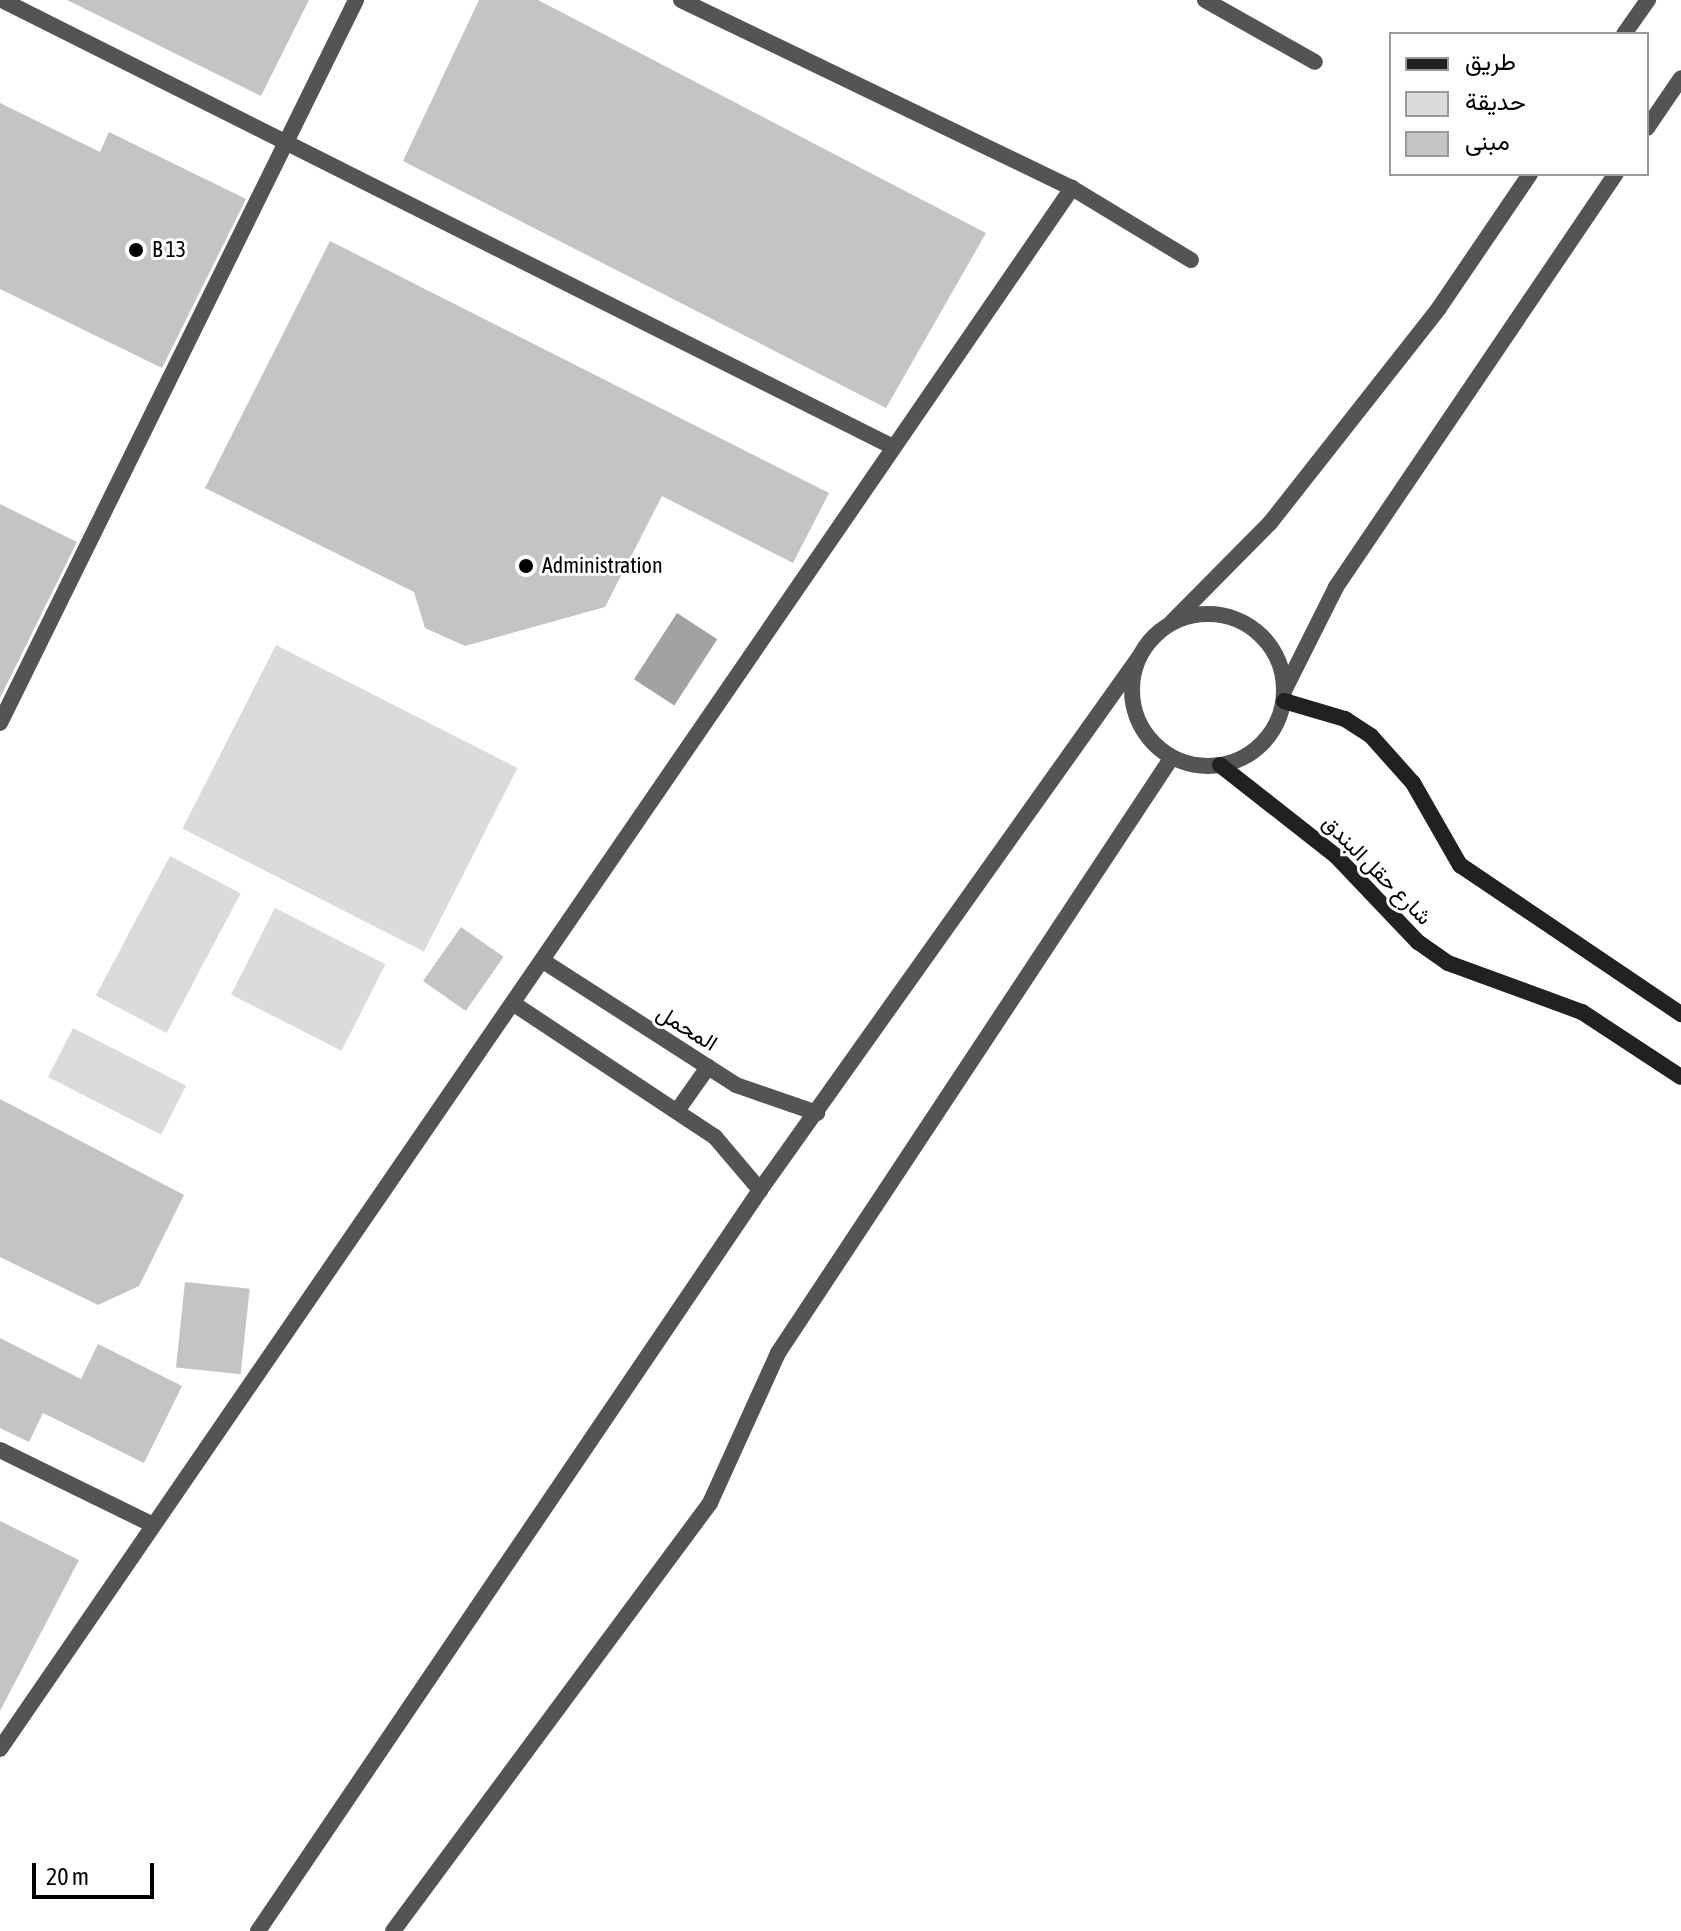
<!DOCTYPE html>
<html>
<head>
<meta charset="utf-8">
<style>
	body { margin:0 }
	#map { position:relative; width:1681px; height:1931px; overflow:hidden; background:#fff; font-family:"Asap Condensed",Vazirmatn,sans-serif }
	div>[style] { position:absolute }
	.green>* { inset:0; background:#dbdbdb; transform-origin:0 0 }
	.water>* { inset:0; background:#a2a2a2; transform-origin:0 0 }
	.building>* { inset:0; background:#c4c4c4; transform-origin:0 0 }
	.service>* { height:16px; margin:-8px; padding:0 8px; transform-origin:8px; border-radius:8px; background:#545454 }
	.minor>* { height:16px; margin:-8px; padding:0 8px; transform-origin:8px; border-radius:8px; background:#545454 }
	.minor>.ring { margin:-8px; padding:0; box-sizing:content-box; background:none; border:16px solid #545454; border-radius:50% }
	.secondary>* { height:16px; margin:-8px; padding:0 8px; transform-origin:8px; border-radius:8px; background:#212121 }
	.dots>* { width:22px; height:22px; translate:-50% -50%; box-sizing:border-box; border:4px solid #fff; border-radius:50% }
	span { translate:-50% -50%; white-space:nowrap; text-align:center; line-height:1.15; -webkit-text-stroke:6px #fff; paint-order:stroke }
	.poi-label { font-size:22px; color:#000 }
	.left { translate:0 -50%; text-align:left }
	.street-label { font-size:22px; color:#000 }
	.legend { position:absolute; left:1389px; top:32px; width:260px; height:144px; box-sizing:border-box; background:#fff; border:2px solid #999; margin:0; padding:10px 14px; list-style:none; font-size:24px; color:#000 }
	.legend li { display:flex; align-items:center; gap:16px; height:40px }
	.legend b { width:40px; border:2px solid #999 }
	.scale { position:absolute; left:32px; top:1863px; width:122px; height:36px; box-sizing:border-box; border:4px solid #000; border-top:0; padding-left:10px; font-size:24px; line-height:28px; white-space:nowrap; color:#000; -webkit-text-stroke:6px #fff; paint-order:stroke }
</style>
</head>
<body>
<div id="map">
	<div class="green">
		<div style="left:276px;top:645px;width:271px;height:206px;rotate:27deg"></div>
		<div style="left:170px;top:856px;width:80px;height:158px;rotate:28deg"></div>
		<div style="left:275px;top:908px;width:124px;height:97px;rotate:27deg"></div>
		<div style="left:73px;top:1028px;width:127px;height:55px;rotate:27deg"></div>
	</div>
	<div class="water">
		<div style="left:677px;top:613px;width:48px;height:79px;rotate:33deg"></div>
	</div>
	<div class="building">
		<div style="clip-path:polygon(67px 0,309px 0,261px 96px)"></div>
		<div style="clip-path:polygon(479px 0,538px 0,986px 233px,886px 408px,403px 161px)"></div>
		<div style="clip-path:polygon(0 103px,100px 152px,109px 132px,246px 199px,162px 368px,0 289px)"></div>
		<div style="clip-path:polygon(330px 241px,829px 493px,793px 563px,662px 496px,605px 607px,465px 646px,425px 628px,414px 592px,205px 488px)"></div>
		<div style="clip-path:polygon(0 504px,77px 542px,0 698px)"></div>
		<div style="left:461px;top:927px;width:52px;height:66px;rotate:35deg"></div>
		<div style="clip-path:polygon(0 1099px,184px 1195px,139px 1286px,98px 1305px,0 1257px)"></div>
		<div style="left:185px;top:1282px;width:65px;height:86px;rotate:6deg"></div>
		<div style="clip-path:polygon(0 1338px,81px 1379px,98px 1344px,182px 1386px,144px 1463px,43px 1413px,29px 1442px,0 1428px)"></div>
		<div style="clip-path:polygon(0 1521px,79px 1560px,0 1711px)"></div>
	</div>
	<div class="service">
		<div style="left:2px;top:0;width:995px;rotate:26.64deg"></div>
		<div style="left:681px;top:0;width:434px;rotate:25.7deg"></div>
		<div style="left:1072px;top:188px;width:139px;rotate:31.2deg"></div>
		<div style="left:0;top:723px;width:806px;rotate:-63.78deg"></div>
		<div style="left:543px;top:961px;width:229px;rotate:32.7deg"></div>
		<div style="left:736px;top:1085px;width:86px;rotate:19.1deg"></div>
		<div style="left:514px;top:1004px;width:241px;rotate:33.5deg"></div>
		<div style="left:715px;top:1137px;width:70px;rotate:49.7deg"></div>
		<div style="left:0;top:1450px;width:170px;rotate:26.1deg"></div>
		<div style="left:0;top:1749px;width:1894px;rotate:-55.52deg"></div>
	</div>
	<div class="minor">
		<div style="left:1205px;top:0;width:126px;rotate:29.4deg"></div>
		<div style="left:1624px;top:34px;width:42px;rotate:-54.8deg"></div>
		<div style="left:1647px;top:128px;width:60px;rotate:-55.8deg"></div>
		<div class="ring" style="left:1132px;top:614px;width:136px;height:136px"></div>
		<div style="left:1172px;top:622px;width:139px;rotate:-45.3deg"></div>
		<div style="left:1270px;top:523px;width:273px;rotate:-51.8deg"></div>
		<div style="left:1439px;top:308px;width:162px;rotate:-55.8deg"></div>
		<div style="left:1285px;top:689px;width:114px;rotate:-63.4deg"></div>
		<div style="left:1336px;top:587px;width:499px;rotate:-55.9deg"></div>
		<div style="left:677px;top:1111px;width:54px;rotate:-54.8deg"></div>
		<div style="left:258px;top:1931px;width:895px;rotate:-55.88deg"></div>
		<div style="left:760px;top:1190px;width:654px;rotate:-54.58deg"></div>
		<div style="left:393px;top:1931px;width:533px;rotate:-53.47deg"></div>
		<div style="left:710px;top:1503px;width:165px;rotate:-65.6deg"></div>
		<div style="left:778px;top:1353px;width:714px;rotate:-56.53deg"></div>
	</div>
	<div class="secondary">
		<div style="left:1284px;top:701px;width:64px;rotate:16.4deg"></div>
		<div style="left:1345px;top:719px;width:31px;rotate:33deg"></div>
		<div style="left:1371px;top:736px;width:63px;rotate:48.2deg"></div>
		<div style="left:1413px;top:783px;width:95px;rotate:60.2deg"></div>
		<div style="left:1460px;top:865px;width:267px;rotate:34deg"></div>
		<div style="left:1220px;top:765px;width:147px;rotate:38.1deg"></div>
		<div style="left:1336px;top:856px;width:119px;rotate:46.4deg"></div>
		<div style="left:1418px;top:942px;width:37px;rotate:35deg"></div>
		<div style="left:1448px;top:963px;width:143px;rotate:20.1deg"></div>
		<div style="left:1582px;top:1012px;width:118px;rotate:33.3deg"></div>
	</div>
	<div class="dots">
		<div style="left:136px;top:250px;background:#000"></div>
		<div style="left:526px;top:566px;background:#000"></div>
	</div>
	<div class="poi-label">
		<span class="left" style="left:152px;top:250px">B 13</span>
		<span class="left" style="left:542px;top:566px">Administration</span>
	</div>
	<div class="street-label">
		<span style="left:1377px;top:870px;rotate:45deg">شارع حقل البندق</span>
		<span style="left:687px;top:1028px;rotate:32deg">المحمل</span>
	</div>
	<ul class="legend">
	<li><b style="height:10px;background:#212121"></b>طريق</li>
	<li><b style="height:22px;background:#dbdbdb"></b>حديقة</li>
	<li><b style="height:22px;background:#c4c4c4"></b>مبنى</li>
	</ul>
	<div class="scale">20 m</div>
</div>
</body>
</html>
